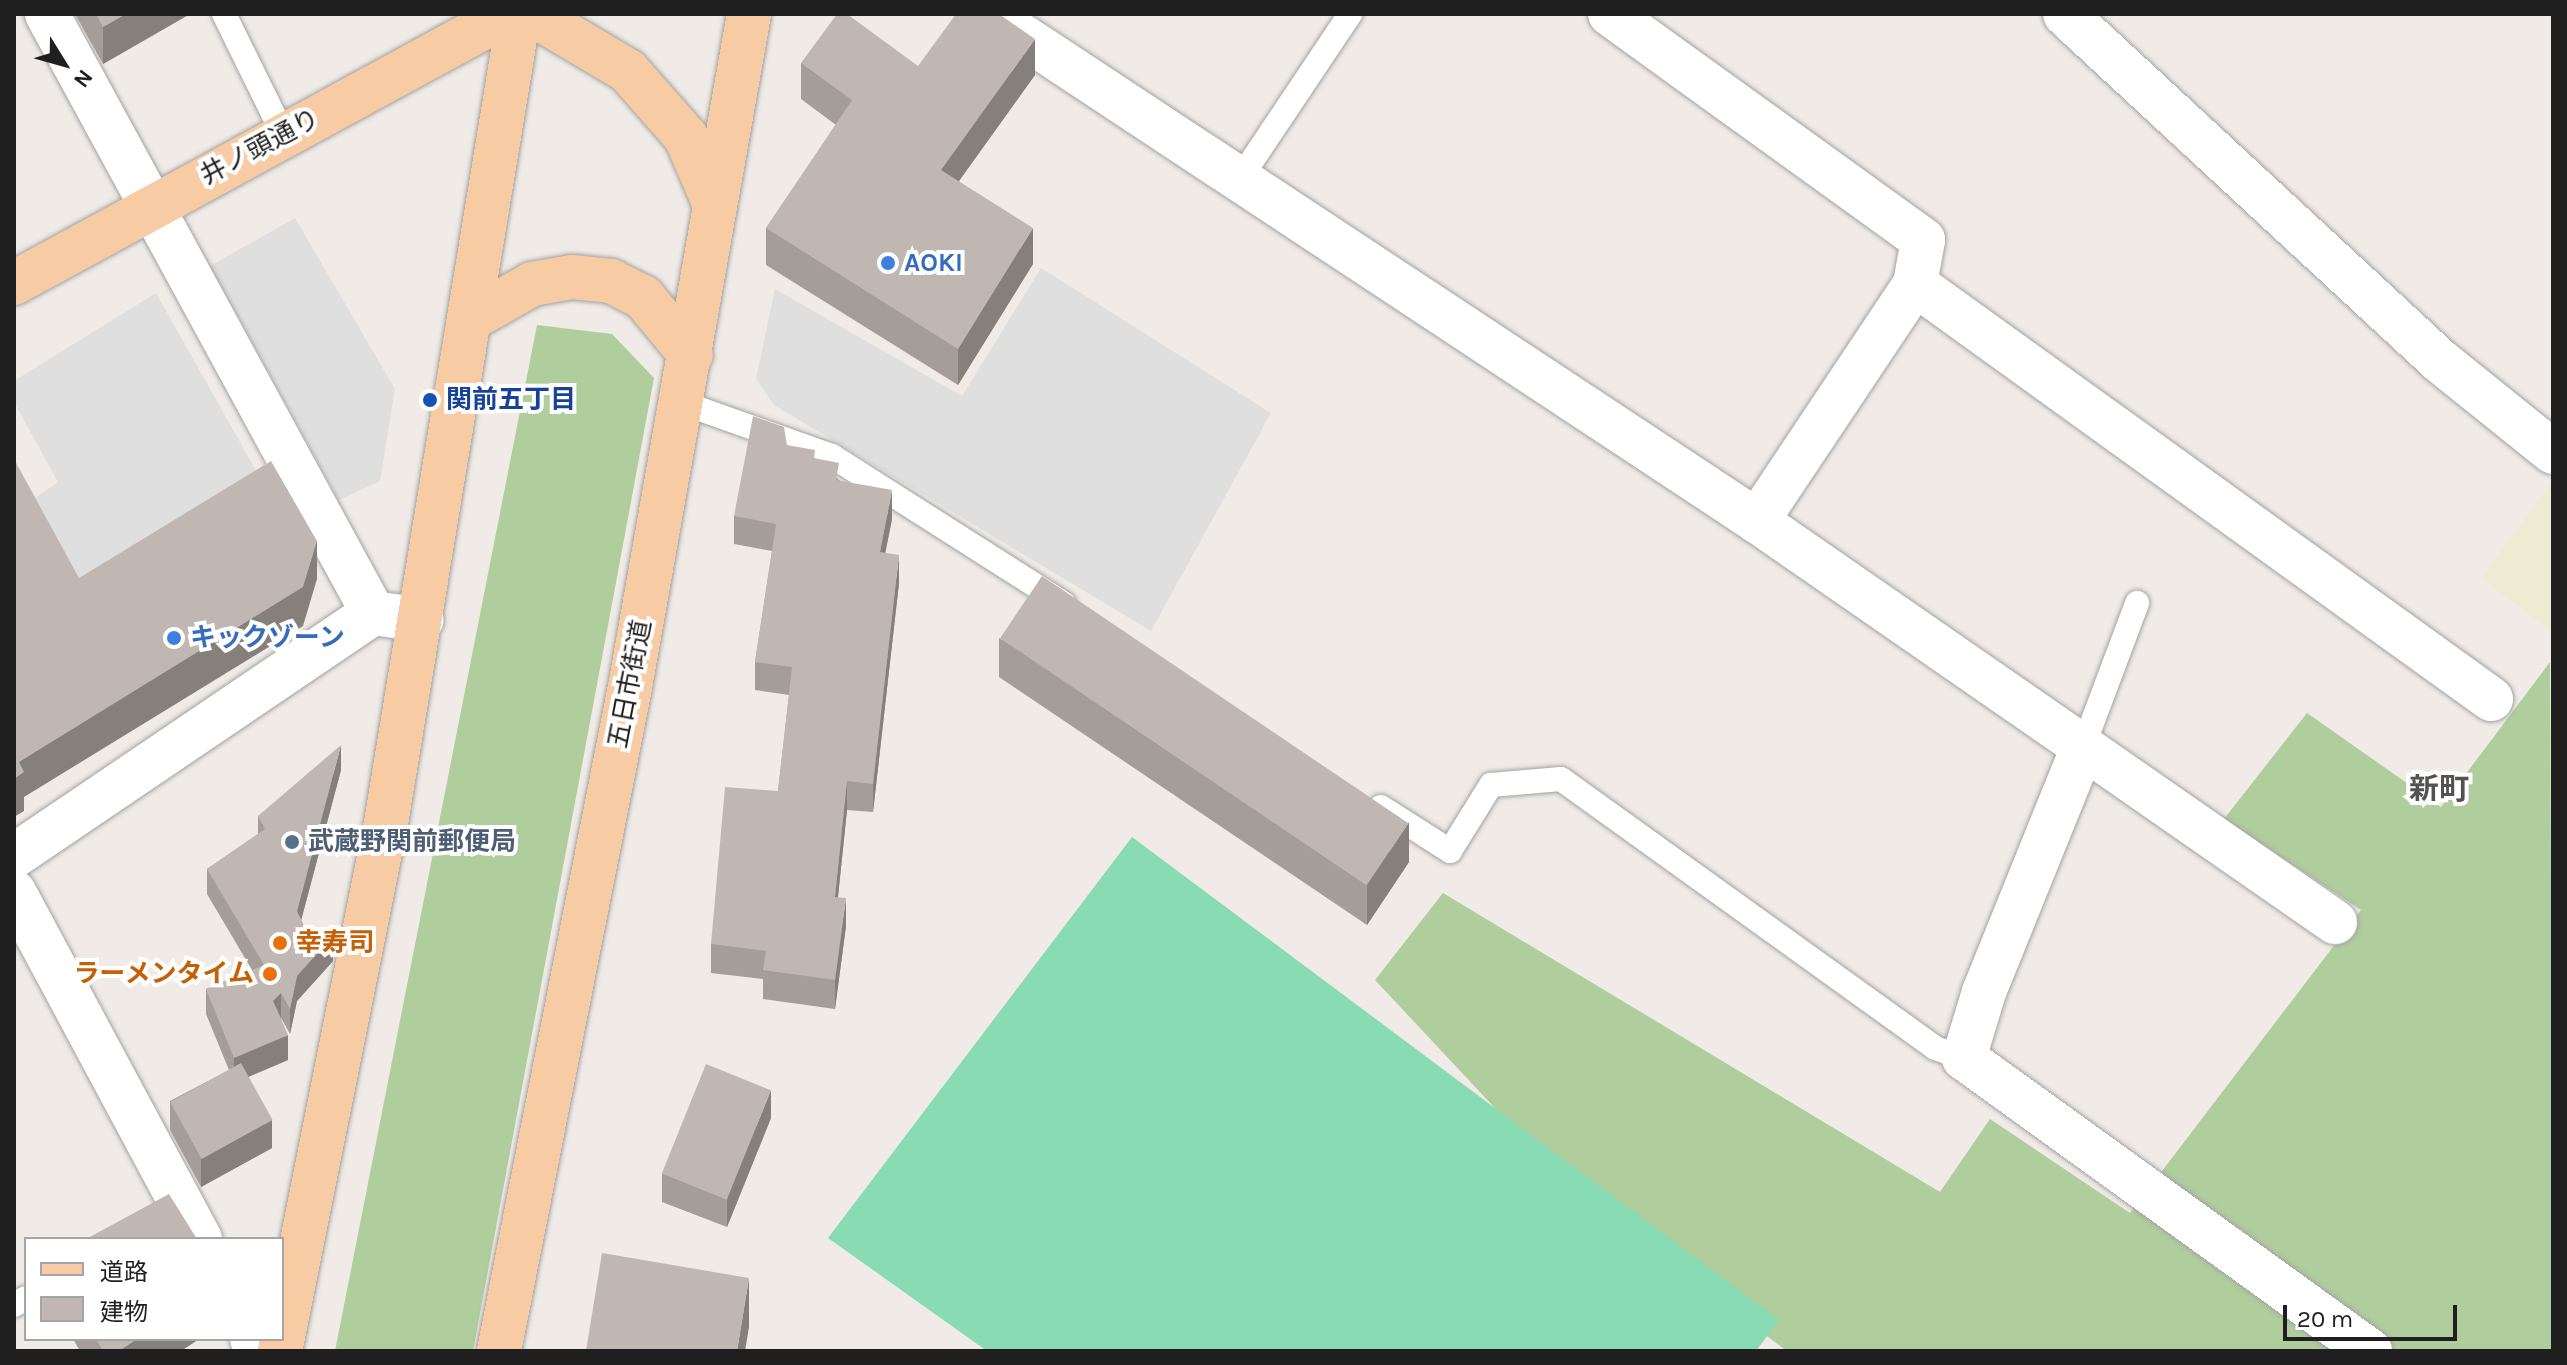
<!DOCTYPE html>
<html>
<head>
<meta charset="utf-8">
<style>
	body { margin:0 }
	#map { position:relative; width:2567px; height:1365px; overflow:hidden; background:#f0ebe6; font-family:Karla,"Noto Sans JP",sans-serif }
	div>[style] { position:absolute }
	.farmland>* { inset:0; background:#edecd2 }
	.forest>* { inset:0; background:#b0cd9d }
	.pitch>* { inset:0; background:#88dbb2 }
	.parking>* { inset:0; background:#dfdfdf }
	.roads { filter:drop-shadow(0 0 2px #a3a3a3) drop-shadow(0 0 2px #a3a3a3) }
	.service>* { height:24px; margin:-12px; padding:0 12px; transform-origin:12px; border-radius:12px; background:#fff }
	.minor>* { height:44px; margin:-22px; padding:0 22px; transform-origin:22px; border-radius:22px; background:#fff }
	.primary>* { height:44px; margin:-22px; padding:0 22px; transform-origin:22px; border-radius:22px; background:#f7cba3 }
	.wall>* { inset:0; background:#a59d9a }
	.shaded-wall>* { inset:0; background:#86807d }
	.building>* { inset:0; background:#c0b7b3; transform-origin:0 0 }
	.dots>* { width:22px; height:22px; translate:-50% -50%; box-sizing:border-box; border:4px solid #fff; border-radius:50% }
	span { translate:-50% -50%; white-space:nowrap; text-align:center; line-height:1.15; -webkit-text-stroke:8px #fff; paint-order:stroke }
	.street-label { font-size:26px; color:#1f1f1f }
	.shop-label { font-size:26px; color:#366cbe; font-weight:700 }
	.left { translate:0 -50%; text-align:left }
	.transit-label { font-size:26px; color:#164399; font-weight:700 }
	.service-label { font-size:26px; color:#4e5e75; font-weight:700 }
	.food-label { font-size:26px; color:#c56008; font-weight:700 }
	.right { translate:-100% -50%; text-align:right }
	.quarter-label { font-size:30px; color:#525252; font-weight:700 }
	.frame { position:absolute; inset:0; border:16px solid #1f1f1f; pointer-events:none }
	.legend { position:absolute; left:24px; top:1237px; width:260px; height:104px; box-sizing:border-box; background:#fff; border:2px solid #a5a5a5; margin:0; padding:10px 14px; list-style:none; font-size:24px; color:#1f1f1f }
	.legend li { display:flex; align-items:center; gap:16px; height:40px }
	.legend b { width:40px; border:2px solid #a5a5a5 }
	.north { position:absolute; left:24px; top:24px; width:80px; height:80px; -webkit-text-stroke:6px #fff; paint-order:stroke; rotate:127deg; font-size:22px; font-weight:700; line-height:32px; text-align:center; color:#1f1f1f }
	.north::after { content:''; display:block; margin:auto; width:28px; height:36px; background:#1f1f1f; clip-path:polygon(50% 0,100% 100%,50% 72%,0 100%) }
	.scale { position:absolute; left:2283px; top:1305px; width:174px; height:36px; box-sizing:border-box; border:4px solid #1f1f1f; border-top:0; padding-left:10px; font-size:24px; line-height:28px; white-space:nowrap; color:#1f1f1f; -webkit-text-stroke:6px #fff; paint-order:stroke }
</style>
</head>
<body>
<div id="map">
	<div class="farmland">
		<div style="clip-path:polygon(2553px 480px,2553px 633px,2481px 578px)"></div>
	</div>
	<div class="forest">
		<div style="clip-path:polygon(537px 325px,612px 334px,654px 378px,473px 1351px,335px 1351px)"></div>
		<div style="clip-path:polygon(2550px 662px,2553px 1351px,1787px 1351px,1581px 1200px,1375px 980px,1443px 893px,1940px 1192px,1990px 1119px,2130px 1213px,2361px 910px,2224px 819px,2307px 713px,2441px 807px)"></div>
	</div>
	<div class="pitch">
		<div style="clip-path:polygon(1132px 837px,1779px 1320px,1756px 1351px,987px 1351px,828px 1238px)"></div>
	</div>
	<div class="parking">
		<div style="clip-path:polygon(295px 218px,395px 389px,380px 481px,339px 500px,210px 266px)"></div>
		<div style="clip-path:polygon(1041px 268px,1271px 413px,1151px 631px,774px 405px,756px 379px,775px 289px,962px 396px)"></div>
		<div style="clip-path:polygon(156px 293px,267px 490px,84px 601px,26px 504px,58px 482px,14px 402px,14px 381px)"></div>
	</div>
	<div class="roads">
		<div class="service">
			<div style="left:224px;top:14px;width:134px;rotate:63.8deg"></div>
			<div style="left:1239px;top:180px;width:200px;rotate:-56.2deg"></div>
			<div style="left:683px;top:403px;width:158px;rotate:19.6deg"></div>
			<div style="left:832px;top:456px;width:275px;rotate:32.5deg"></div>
			<div style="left:2083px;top:747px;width:154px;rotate:-69.4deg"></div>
			<div style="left:1381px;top:807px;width:82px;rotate:32.5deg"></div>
			<div style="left:1450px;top:851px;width:78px;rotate:-58.2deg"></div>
			<div style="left:1491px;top:785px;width:70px;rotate:-4.9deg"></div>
			<div style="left:1561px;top:779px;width:461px;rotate:35.7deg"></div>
			<div style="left:1935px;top:1048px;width:31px;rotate:19deg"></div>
			<div style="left:14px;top:1305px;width:14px;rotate:-30deg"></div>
		</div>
		<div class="minor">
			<div style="left:47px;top:14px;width:682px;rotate:61.44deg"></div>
			<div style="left:373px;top:613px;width:49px;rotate:8.1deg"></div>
			<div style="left:989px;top:14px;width:920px;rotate:33.43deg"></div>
			<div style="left:1757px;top:521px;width:397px;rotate:34.7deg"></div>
			<div style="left:2083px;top:747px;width:264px;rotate:112deg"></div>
			<div style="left:1984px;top:992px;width:69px;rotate:106.9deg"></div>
			<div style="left:1964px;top:1058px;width:501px;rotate:35.82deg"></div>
			<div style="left:1610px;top:14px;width:386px;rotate:35.8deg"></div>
			<div style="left:1923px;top:240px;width:45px;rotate:100.3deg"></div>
			<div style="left:1915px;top:284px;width:285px;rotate:123.7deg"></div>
			<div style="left:2065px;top:14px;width:511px;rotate:42.78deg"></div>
			<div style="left:2440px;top:361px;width:145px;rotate:38.8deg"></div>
			<div style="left:1915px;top:284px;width:710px;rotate:35.77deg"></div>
			<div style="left:2083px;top:747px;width:307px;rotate:34.8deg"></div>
			<div style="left:14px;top:856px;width:434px;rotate:-34.1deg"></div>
			<div style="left:14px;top:892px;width:394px;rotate:61.8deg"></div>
			<div style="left:252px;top:1339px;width:13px;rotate:63deg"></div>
		</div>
		<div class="primary">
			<div style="left:532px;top:14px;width:112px;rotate:30.7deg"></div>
			<div style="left:628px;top:71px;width:88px;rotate:48.7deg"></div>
			<div style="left:686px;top:137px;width:74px;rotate:66.9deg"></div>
			<div style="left:14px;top:283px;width:562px;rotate:-28.57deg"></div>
			<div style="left:469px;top:320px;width:73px;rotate:-29.7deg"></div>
			<div style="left:532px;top:284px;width:40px;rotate:-10deg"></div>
			<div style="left:571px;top:277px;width:40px;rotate:5.7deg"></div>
			<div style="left:611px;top:281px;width:36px;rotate:27deg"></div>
			<div style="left:643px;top:297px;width:75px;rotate:50.4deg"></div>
			<div style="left:280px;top:1351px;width:539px;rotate:-78.65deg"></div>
			<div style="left:386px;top:823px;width:820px;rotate:-80.66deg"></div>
			<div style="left:499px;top:1351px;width:677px;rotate:-78.84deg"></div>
			<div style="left:630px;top:687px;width:683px;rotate:-79.97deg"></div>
		</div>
	</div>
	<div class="wall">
		<div style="clip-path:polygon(75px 14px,190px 14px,103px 64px)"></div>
		<div style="clip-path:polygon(801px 63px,918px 66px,1035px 75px,959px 181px,1033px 264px,958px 385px,766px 265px,766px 228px,836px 125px,801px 99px)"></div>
		<div style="clip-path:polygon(787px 445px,815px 458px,839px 480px,892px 519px,885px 553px,899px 583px,873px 812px,847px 810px,838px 897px,846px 926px,835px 1009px,763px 999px,763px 979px,711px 973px,711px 944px,778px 791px,789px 695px,755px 690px,755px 662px,772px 551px,734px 544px,734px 516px)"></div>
		<div style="clip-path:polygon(999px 638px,1409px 862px,1367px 925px,999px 677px)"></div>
		<div style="clip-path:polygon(341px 770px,301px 920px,307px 946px,333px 961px,297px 1001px,290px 1034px,281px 1018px,288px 1060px,248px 1077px,272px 1148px,201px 1187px,170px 1130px,170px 1101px,229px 1070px,206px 1014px,206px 989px,252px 970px,207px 894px,207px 869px,258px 834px,258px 816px)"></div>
		<div style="clip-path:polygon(771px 1118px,727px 1227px,662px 1202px,662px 1174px)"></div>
		<div style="clip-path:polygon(73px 1339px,199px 1339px,181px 1351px,80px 1351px)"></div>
	</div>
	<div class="shaded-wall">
		<div style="clip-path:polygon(126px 14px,190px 14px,103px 64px,103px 27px)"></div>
		<div style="clip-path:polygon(1035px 39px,1035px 75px,941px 206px,941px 170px)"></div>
		<div style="clip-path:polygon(1033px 228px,1033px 264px,958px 385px,958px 349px)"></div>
		<div style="clip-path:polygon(892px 490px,892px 519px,880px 580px,880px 552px)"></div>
		<div style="clip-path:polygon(317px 541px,317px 579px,303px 626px,24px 797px,24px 811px,14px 817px,14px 779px,19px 762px)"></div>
		<div style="clip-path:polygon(899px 555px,899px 583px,873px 812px,873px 784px)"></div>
		<div style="clip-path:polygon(341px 745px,341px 770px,297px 936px,297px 911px)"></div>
		<div style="clip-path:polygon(847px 781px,847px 810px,835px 925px,835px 897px)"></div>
		<div style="clip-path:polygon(1409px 822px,1409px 862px,1367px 925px,1367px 885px)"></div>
		<div style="clip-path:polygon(846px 898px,846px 926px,835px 1009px,835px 980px)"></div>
		<div style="clip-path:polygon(307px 932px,307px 957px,333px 936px,333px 961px,297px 1001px,290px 1034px,290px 1009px)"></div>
		<div style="clip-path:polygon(281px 993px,281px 1018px,273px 1001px)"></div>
		<div style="clip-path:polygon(288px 1035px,288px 1060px,234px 1083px,234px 1058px)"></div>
		<div style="clip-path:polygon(771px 1090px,771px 1118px,727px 1227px,727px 1199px)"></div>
		<div style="clip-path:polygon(272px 1120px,272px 1148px,201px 1187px,201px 1159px)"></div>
		<div style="clip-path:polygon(749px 1278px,749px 1327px,745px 1351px,737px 1351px)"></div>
		<div style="clip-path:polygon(137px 1339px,199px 1339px,181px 1351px,119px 1351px)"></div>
	</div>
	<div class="building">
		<div style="clip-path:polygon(96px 14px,126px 14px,103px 27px)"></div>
		<div style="clip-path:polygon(837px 14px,847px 14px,918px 66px,956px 14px,999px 14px,1035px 39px,941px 170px,1033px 228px,958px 349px,766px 228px,852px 100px,801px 63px)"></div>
		<div style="clip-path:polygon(753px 416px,784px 427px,787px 445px,815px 450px,814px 458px,839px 463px,836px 480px,892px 490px,880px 552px,899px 555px,873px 784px,847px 781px,835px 897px,846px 898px,835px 980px,763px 970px,766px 951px,711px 944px,725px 787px,778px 791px,792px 667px,755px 662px,776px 524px,734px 516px)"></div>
		<div style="clip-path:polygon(14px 459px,79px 578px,271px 461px,317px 541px,303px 587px,19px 762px,24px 772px,14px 779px)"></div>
		<div style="left:1042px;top:576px;width:442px;height:75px;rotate:34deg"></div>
		<div style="clip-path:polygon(341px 745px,297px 911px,307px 932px,304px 948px,333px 936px,297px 976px,290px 1009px,281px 993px,273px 1001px,288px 1035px,234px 1058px,206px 989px,264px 965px,207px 869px,265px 829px,258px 816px)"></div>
		<div style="left:241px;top:1063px;width:65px;height:81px;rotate:61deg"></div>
		<div style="left:706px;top:1064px;width:70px;height:118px;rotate:22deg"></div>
		<div style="clip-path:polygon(169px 1194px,197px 1239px,86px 1239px)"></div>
		<div style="clip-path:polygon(602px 1253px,749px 1278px,737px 1351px,586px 1351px)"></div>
		<div style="clip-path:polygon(96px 1339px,137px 1339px,119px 1351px,103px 1351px)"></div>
	</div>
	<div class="dots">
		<div style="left:888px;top:263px;background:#3f7fe0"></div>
		<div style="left:430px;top:400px;background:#1a4fb4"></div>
		<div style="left:174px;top:638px;background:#3f7fe0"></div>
		<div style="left:292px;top:842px;background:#5c6f8a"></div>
		<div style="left:280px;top:943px;background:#e8710a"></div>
		<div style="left:270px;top:974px;background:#e8710a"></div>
	</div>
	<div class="street-label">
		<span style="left:260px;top:147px;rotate:-28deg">井ノ頭通り</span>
		<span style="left:630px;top:684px;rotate:-79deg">五日市街道</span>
	</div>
	<div class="shop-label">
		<span class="left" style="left:904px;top:263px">AOKI</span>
		<span class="left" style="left:190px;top:638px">キックゾーン</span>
	</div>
	<div class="transit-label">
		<span class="left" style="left:446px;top:400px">関前五丁目</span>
	</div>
	<div class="service-label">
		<span class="left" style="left:308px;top:842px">武蔵野関前郵便局</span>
	</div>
	<div class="food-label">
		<span class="left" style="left:296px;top:943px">幸寿司</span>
		<span class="right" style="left:254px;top:974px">ラーメンタイム</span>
	</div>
	<div class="quarter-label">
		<span style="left:2439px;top:789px">新町</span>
	</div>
	<div class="frame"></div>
	<ul class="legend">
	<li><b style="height:10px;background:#f7cba3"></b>道路</li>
	<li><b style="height:22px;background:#c0b7b3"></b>建物</li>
	</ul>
	<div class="north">N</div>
	<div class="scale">20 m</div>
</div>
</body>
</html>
